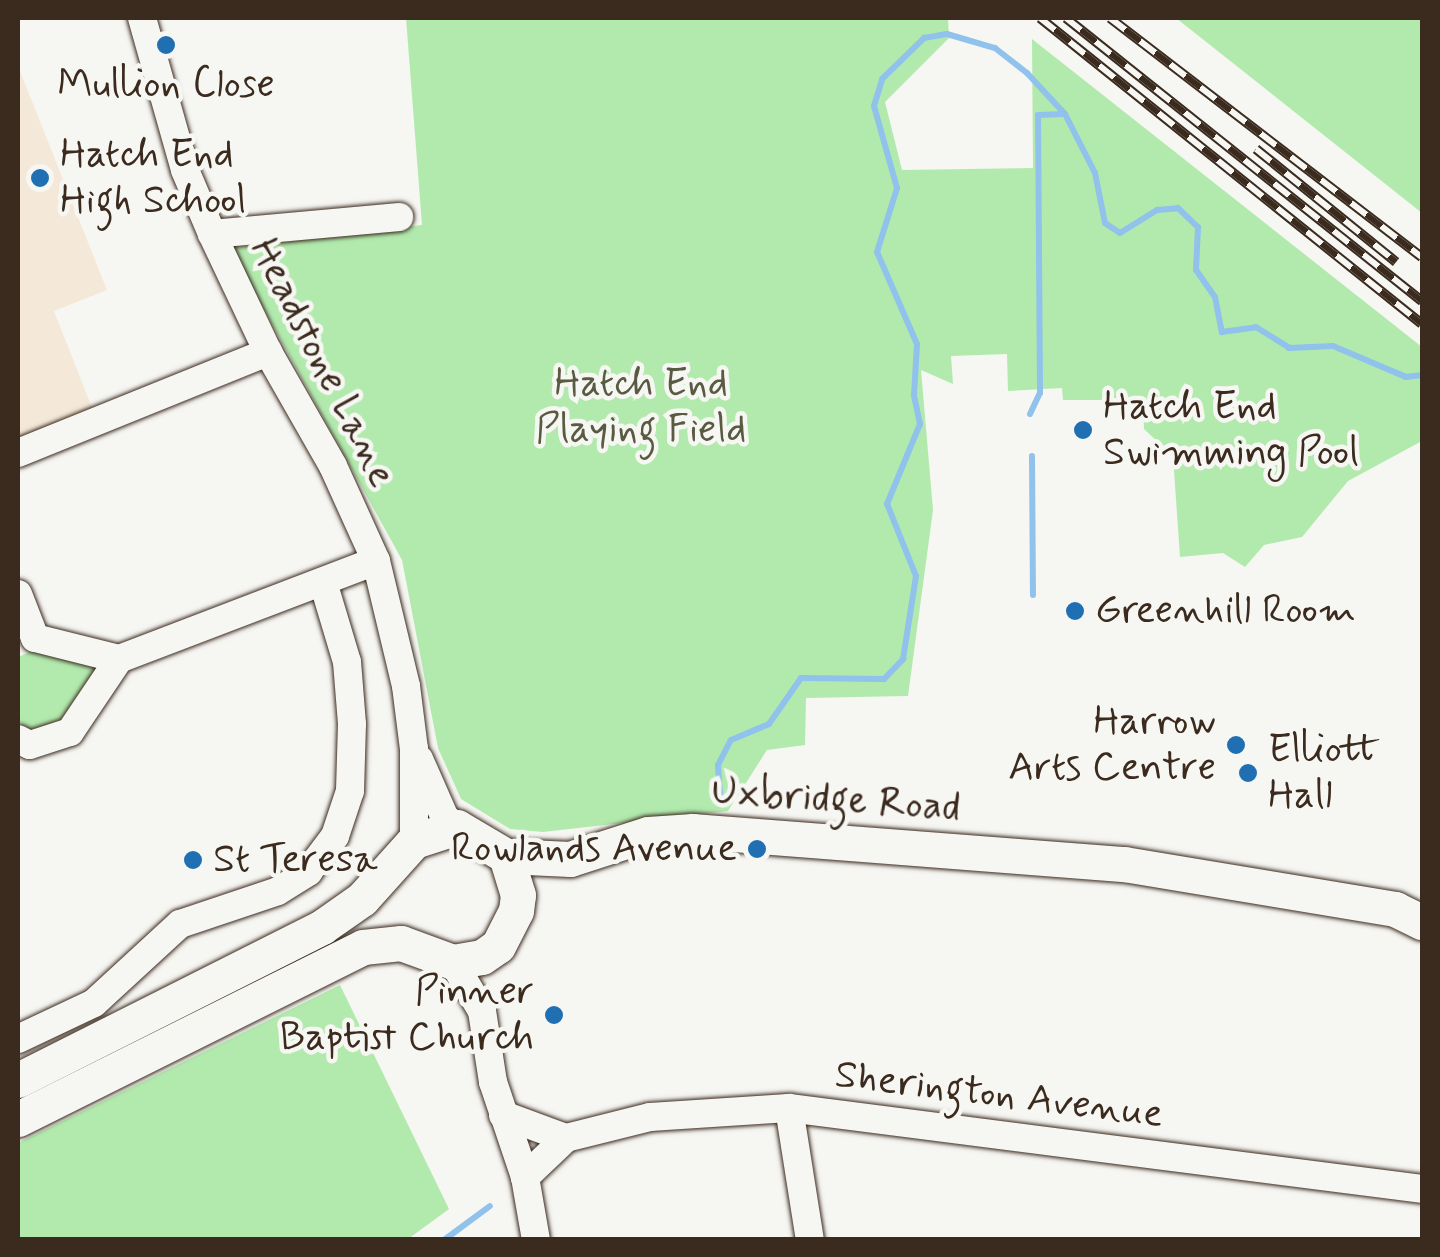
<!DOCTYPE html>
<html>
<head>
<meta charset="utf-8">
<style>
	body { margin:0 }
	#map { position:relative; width:1440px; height:1257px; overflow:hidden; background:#f6f6f2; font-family:Mynerve,sans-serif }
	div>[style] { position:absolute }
	.built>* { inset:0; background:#f4e9d9 }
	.green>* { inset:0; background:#b2eaae }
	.stream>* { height:6px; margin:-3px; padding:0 3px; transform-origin:3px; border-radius:3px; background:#90c2ec }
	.roads { filter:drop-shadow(0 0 2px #3b2a1e) drop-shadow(0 0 2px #3b2a1e) }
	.minor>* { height:28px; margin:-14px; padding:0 14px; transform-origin:14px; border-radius:14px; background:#f6f6f2 }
	.major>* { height:35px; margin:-17.5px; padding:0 17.5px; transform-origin:17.5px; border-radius:17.5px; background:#f6f6f2 }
	.rail>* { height:10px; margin-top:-5px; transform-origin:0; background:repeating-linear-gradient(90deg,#f6f6f2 0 19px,#3b2a1e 0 38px); box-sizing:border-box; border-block:2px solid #3b2a1e }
	.dots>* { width:28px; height:28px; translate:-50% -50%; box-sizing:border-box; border:5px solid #f6f6f2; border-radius:50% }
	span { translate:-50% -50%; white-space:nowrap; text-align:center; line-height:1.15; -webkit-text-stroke:9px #f6f6f2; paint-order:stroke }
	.poi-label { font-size:40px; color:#3b2a1e }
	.left { translate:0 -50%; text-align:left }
	.right { translate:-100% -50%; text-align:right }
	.street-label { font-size:40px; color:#3b2a1e }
	.park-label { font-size:40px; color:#595a42 }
	.frame { position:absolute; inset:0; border:20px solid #3b2a1e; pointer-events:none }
</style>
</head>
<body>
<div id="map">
	<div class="built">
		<div style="clip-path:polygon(18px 66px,107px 290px,54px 311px,93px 410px,18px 440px)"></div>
	</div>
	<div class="green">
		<div style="clip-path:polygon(406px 18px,948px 18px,949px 38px,885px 102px,902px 170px,1033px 168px,1032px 39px,1422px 347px,1422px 441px,1348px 481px,1302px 537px,1264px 545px,1245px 567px,1223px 553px,1180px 557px,1173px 456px,1144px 429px,1143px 400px,1063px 400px,1062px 388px,1008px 391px,1007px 354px,951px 356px,953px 384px,921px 370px,933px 510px,908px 696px,806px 698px,805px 745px,767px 750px,728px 811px,543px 832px,510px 829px,461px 799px,438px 748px,402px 560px,230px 248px,422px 225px)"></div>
		<div style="clip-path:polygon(1176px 18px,1422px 18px,1422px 213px)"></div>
		<div style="clip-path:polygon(32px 651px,97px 667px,71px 714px,52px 729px,32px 735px,18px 720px,18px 657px)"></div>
		<div style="clip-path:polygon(340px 985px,449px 1209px,408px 1239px,18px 1239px,18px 1143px)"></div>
	</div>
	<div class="stream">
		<div style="left:1030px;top:414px;width:23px;rotate:-65deg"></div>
		<div style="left:1040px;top:393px;width:278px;rotate:-90.4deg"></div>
		<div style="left:1038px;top:115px;width:27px;rotate:-2deg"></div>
		<div style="left:1032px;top:456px;width:139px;rotate:89.6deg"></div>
		<div style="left:720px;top:794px;width:29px;rotate:-94deg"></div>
		<div style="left:718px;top:765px;width:28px;rotate:-63deg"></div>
		<div style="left:731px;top:740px;width:41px;rotate:-22.8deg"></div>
		<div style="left:769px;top:724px;width:56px;rotate:-55.2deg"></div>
		<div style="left:801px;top:678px;width:83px;rotate:0.7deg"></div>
		<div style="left:884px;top:679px;width:28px;rotate:-46deg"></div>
		<div style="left:903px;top:659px;width:84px;rotate:-81.1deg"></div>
		<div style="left:916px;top:576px;width:78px;rotate:-111.9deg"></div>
		<div style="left:887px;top:504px;width:87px;rotate:-67.6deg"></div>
		<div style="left:920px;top:424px;width:30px;rotate:-102deg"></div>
		<div style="left:914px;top:395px;width:51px;rotate:-86.6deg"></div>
		<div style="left:917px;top:344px;width:100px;rotate:-113.5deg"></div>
		<div style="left:877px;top:252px;width:67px;rotate:-72.6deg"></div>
		<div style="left:897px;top:188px;width:85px;rotate:-105.7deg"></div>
		<div style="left:874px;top:106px;width:28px;rotate:-73deg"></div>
		<div style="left:882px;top:79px;width:59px;rotate:-44.3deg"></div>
		<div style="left:924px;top:38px;width:23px;rotate:-10deg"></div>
		<div style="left:947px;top:34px;width:50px;rotate:16.3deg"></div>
		<div style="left:995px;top:48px;width:41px;rotate:38deg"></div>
		<div style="left:1027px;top:73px;width:56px;rotate:47.2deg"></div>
		<div style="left:1065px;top:114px;width:66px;rotate:63deg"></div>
		<div style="left:1095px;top:173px;width:51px;rotate:78.7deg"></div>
		<div style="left:1105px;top:223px;width:18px;rotate:34deg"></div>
		<div style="left:1120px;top:233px;width:44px;rotate:-31.9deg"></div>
		<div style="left:1157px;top:210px;width:21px;rotate:-5deg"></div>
		<div style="left:1178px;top:208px;width:28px;rotate:44deg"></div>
		<div style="left:1198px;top:227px;width:43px;rotate:92.7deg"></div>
		<div style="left:1196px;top:270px;width:33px;rotate:55deg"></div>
		<div style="left:1215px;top:297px;width:36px;rotate:79deg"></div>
		<div style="left:1222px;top:332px;width:34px;rotate:-8deg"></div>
		<div style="left:1256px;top:327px;width:39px;rotate:32deg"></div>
		<div style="left:1289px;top:348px;width:44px;rotate:-2.6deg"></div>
		<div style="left:1333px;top:346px;width:79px;rotate:23deg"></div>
		<div style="left:1406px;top:377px;width:16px;rotate:-7deg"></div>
		<div style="left:444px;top:1240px;width:57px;rotate:-36.5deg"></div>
	</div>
	<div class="roads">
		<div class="minor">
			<div style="left:142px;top:18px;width:158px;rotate:74.2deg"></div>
			<div style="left:185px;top:170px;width:69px;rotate:67.1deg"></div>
			<div style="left:212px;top:234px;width:131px;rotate:64.6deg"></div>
			<div style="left:268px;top:352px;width:131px;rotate:60.3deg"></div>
			<div style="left:333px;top:466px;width:104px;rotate:65.6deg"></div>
			<div style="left:376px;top:561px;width:129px;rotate:76.5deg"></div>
			<div style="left:406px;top:686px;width:64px;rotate:82.8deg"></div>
			<div style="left:414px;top:749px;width:92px;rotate:90deg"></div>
			<div style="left:212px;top:234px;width:188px;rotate:-5.2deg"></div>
			<div style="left:18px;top:453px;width:270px;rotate:-22deg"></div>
			<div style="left:18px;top:594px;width:47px;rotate:68.9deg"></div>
			<div style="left:35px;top:638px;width:87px;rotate:14deg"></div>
			<div style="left:119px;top:659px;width:275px;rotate:-20.9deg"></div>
			<div style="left:18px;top:739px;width:13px;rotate:27deg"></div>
			<div style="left:30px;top:745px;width:42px;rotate:-18deg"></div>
			<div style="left:70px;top:732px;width:88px;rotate:-56.1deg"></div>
			<div style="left:419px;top:759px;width:64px;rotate:66.2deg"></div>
			<div style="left:445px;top:818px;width:15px;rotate:37deg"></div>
			<div style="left:453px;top:962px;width:57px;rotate:59.4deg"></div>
			<div style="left:482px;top:1011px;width:72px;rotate:81.2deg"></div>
			<div style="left:493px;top:1082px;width:100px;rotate:71.4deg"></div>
			<div style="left:525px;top:1177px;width:64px;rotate:80.1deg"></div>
			<div style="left:18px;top:1039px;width:84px;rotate:-25.3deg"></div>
			<div style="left:94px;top:1003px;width:117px;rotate:-42.6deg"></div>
			<div style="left:180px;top:924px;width:103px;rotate:-18.6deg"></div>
			<div style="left:278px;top:891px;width:36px;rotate:-32deg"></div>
			<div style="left:308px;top:872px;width:45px;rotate:-53.1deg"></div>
			<div style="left:335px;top:836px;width:47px;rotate:-71.6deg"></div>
			<div style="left:350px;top:791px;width:67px;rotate:-88.3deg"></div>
			<div style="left:352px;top:724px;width:62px;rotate:-94.6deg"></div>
			<div style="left:347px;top:662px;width:84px;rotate:-106.7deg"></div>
			<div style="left:789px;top:1108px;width:134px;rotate:81deg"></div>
			<div style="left:503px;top:1115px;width:67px;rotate:20.1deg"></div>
			<div style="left:566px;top:1138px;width:57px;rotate:136.4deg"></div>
			<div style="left:566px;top:1138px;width:87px;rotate:-14deg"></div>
			<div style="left:650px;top:1117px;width:139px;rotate:-3.7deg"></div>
			<div style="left:789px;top:1108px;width:638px;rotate:7.29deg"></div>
		</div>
		<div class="major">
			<div style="left:18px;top:1080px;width:340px;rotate:-26.7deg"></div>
			<div style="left:322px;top:927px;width:49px;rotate:-35deg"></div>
			<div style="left:362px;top:899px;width:78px;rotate:-48.1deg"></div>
			<div style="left:414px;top:841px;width:45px;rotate:-18deg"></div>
			<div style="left:457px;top:827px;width:57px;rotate:30.6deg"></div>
			<div style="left:506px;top:856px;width:64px;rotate:2.7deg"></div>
			<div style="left:570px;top:859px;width:82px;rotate:-17.8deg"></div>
			<div style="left:648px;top:834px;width:45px;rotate:-3.8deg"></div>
			<div style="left:693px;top:831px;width:432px;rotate:4.4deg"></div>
			<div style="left:1124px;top:864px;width:275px;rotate:9.4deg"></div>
			<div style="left:1395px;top:909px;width:30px;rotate:26deg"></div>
			<div style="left:18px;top:1119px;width:385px;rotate:-26.5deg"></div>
			<div style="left:363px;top:947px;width:38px;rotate:-6deg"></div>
			<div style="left:401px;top:943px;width:55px;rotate:20.1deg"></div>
			<div style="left:453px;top:962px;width:29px;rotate:-10deg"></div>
			<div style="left:482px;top:957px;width:19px;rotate:-35deg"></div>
			<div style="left:498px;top:946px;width:39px;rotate:-63deg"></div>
			<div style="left:516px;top:911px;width:16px;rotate:-83deg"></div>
			<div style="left:518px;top:895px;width:41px;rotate:-107.1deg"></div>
		</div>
	</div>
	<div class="rail">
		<div style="left:1040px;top:18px;width:489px;rotate:38.7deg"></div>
		<div style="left:1066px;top:18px;width:455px;rotate:38.5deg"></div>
		<div style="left:1110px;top:18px;width:393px;rotate:37.5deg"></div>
		<div style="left:1256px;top:149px;width:180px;rotate:38.9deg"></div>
	</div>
	<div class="dots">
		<div style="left:166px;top:45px;background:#1f6fb2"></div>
		<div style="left:40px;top:178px;background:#1f6fb2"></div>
		<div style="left:1083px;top:430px;background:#1f6fb2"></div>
		<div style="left:1075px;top:611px;background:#1f6fb2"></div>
		<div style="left:1236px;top:745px;background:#1f6fb2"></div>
		<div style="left:1248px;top:773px;background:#1f6fb2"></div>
		<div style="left:757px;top:849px;background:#1f6fb2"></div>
		<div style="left:193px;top:860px;background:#1f6fb2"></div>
		<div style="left:554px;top:1015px;background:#1f6fb2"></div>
	</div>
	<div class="poi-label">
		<span style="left:166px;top:85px">Mullion Close</span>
		<span class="left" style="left:60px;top:178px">Hatch End<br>High School</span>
		<span class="left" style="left:1103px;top:430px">Hatch End<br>Swimming Pool</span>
		<span class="left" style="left:1095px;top:611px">Greenhill Room</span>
		<span class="right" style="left:1216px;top:745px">Harrow<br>Arts Centre</span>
		<span class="left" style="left:1268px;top:773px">Elliott<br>Hall</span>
		<span class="right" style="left:737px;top:849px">Rowlands Avenue</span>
		<span class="left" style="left:213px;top:860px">St Teresa</span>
		<span class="right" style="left:534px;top:1015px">Pinner<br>Baptist Church</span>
	</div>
	<div class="street-label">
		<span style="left:322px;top:363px;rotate:63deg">Headstone Lane</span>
		<span style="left:836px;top:800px;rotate:4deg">Uxbridge Road</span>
		<span style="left:999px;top:1095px;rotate:7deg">Sherington Avenue</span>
	</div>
	<div class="park-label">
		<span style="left:641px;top:407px">Hatch End<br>Playing Field</span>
	</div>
	<div class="frame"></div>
</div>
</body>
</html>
